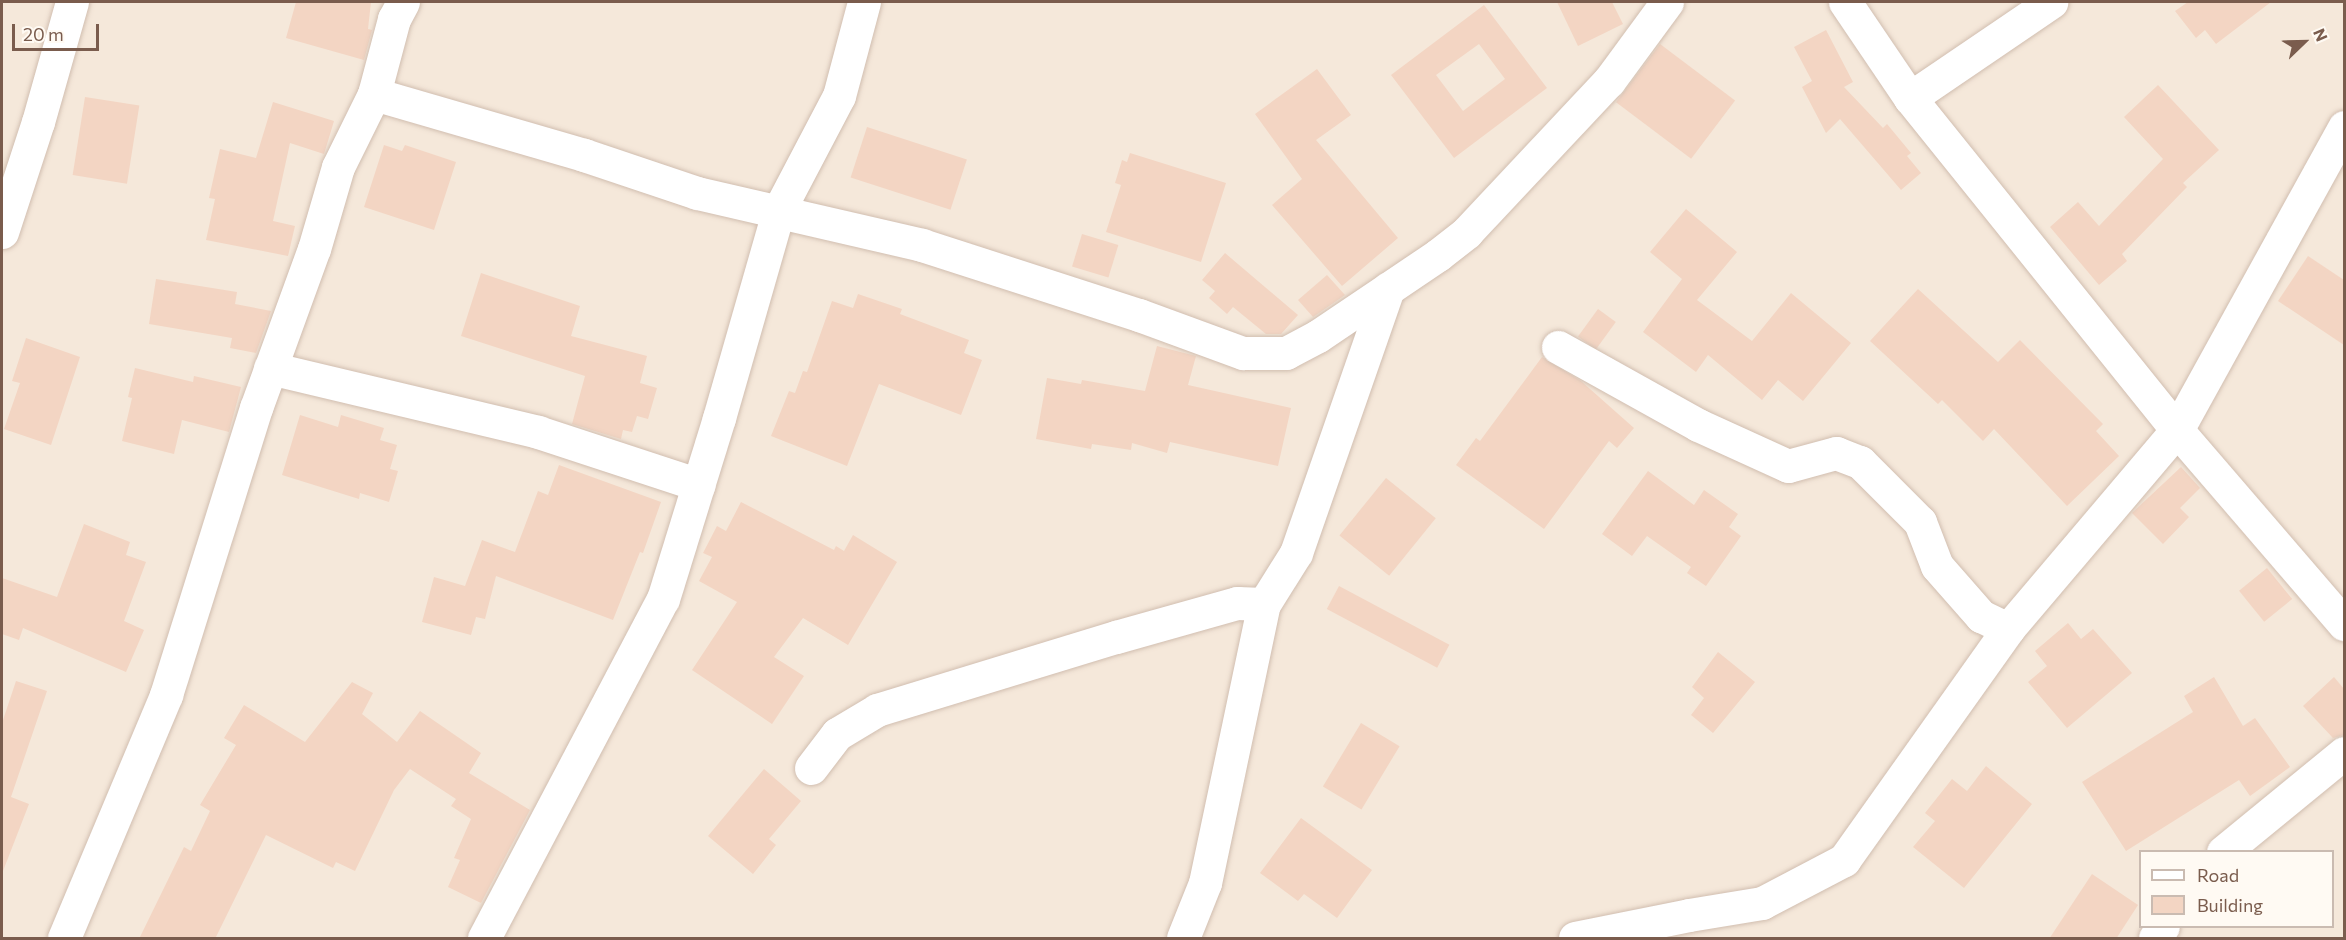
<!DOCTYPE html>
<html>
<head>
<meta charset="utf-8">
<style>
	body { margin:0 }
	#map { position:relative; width:2346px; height:940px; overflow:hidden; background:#fdf6ec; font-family:Commissioner,sans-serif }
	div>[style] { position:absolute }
	.residential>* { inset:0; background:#f5e8da }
	.building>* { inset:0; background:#f3d5c3; transform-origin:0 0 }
	.roads { filter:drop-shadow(0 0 2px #d1beb0) drop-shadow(0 0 2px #d1beb0) }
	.minor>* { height:33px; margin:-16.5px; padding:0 16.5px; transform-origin:16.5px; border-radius:16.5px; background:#fff }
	span { translate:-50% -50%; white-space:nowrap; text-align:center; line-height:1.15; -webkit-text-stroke:4.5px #fffaf3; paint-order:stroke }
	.frame { position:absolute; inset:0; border:3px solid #7a5c4d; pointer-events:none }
	.legend { position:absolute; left:2139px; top:850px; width:195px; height:78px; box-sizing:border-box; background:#fffaf3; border:2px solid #cabbb1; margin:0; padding:8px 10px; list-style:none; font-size:18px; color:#7a5c4d }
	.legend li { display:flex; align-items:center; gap:12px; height:30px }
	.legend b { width:30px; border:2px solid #cabbb1 }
	.north { position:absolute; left:2274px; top:12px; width:60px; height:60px; -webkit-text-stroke:4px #fffaf3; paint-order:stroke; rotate:67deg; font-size:16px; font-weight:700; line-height:24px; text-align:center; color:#7a5c4d }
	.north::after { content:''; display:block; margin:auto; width:21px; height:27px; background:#7a5c4d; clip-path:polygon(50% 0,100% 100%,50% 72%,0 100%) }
	.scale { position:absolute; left:12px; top:24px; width:87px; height:27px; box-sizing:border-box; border:3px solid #7a5c4d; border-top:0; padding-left:8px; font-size:18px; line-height:21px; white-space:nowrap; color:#7a5c4d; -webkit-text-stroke:4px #fffaf3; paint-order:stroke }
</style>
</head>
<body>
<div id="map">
	<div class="residential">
		<div style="clip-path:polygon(evenodd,2px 2px,2344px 2px,2344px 938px,2px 938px,2px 2px,2140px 852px,2332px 852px,2332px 926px,2140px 926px,2140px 852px)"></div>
	</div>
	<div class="building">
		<div style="clip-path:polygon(296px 2px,371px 2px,368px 29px,372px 30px,364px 60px,286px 38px)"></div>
		<div style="clip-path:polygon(1557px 2px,1612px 2px,1623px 24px,1578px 46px)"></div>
		<div style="clip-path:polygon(2188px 2px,2271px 2px,2216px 44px,2205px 30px,2196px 38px,2175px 11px)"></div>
		<div style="clip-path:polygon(evenodd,1484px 5px,1547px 88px,1454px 158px,1391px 75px,1484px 5px,1479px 44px,1505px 79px,1463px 111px,1436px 75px,1479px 44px)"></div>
		<div style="clip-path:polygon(1826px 30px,1853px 82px,1844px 87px,1883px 128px,1887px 124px,1911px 153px,1907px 156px,1921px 173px,1901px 190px,1840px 119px,1826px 133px,1802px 87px,1812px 81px,1794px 47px)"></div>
		<div style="left:1660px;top:44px;width:94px;height:73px;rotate:37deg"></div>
		<div style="clip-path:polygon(1317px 69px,1351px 115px,1316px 140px,1398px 238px,1342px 286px,1272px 205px,1302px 179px,1255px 114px)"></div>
		<div style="clip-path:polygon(2158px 85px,2219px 150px,2183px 183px,2187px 187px,2122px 254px,2127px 261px,2099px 285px,2050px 227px,2078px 202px,2099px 226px,2163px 159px,2124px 117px)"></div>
		<div style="left:85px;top:97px;width:55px;height:79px;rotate:9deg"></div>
		<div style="clip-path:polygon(273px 102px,334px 121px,324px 154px,290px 143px,273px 221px,295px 226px,288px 256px,206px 240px,215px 199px,209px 198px,220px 149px,256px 158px)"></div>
		<div style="left:867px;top:127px;width:105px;height:53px;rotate:18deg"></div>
		<div style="clip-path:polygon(384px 145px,402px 151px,405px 145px,456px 162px,434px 230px,364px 207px)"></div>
		<div style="clip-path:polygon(1130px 153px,1226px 183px,1201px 262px,1106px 232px,1121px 185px,1115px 183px,1122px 160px,1127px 162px)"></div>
		<div style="clip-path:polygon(1686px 209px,1737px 252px,1697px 300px,1752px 341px,1791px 293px,1851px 343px,1803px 401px,1778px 380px,1762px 400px,1708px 355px,1696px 372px,1643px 332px,1682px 279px,1650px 252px)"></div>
		<div style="left:1082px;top:234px;width:38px;height:34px;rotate:17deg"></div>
		<div style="clip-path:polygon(1225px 253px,1298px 315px,1281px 334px,1266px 334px,1233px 307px,1227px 314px,1209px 298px,1215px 291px,1202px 280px)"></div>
		<div style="clip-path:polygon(2308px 256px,2344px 280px,2344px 345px,2278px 301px)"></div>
		<div style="clip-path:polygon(481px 273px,580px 306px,571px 336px,647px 356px,640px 383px,657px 388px,648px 419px,637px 416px,632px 432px,623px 430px,621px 439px,572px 424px,585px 376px,461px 336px)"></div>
		<div style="clip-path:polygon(1327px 275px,1345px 295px,1313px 317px,1298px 300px)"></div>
		<div style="clip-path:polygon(156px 279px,237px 292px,235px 304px,271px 311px,256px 353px,230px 348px,232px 338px,149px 324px)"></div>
		<div style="clip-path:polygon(1918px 289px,1998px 362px,2020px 340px,2103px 424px,2096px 431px,2119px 456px,2067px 506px,1994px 429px,1983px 441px,1942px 400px,1938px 404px,1870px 341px)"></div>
		<div style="clip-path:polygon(858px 294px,902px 309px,900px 314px,969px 340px,964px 353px,982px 360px,961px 415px,879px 384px,847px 466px,771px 436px,789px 391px,795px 393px,803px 371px,807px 372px,832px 301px,853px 308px)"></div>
		<div style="left:1598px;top:309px;width:22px;height:34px;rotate:36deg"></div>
		<div style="clip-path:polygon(26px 338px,80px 357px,51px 445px,4px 429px,20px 383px,12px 381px)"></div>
		<div style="clip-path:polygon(1157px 346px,1196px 356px,1188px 385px,1291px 408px,1278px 466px,1170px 442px,1167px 453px,1132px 443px,1131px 450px,1092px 444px,1091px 449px,1036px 439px,1047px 378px,1081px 384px,1082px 380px,1145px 391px)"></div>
		<div style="clip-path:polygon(1542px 357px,1581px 381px,1634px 428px,1617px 448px,1609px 441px,1544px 529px,1456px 465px,1476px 438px,1480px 441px)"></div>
		<div style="clip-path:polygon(135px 368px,193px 382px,194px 376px,241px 387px,229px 432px,182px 420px,174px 454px,122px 441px,132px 398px,128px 397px)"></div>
		<div style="clip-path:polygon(300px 415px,338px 427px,341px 415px,384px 428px,380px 440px,397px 445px,390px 469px,398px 471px,389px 502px,360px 493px,359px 499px,282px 475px)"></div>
		<div style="clip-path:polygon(559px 465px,661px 502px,643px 553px,640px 552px,613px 620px,496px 576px,485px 619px,476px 617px,471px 635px,422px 622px,434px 577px,465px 586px,482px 540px,515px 552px,538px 491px,548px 495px)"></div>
		<div style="clip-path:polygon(2181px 467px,2200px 488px,2180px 508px,2189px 517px,2163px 544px,2132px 513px)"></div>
		<div style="clip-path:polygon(1648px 471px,1694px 505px,1704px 490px,1738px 514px,1729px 527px,1741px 536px,1706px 586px,1687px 573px,1691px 567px,1647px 536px,1632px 556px,1602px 534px)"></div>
		<div style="left:1386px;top:478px;width:64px;height:74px;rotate:39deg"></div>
		<div style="clip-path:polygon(741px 502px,834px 550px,836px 546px,844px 551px,853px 535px,897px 562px,848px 645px,803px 618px,774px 657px,804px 676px,772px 724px,692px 670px,737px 602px,699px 581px,712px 557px,703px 553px,717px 526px,726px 531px)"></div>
		<div style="clip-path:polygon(84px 524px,130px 542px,126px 555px,146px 562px,124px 621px,144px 630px,126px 672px,23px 628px,19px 640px,2px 634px,2px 578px,57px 597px)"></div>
		<div style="left:2267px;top:568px;width:40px;height:36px;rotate:51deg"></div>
		<div style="left:1339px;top:586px;width:125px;height:26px;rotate:28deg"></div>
		<div style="clip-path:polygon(2068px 623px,2081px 639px,2093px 629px,2132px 673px,2067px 728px,2028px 682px,2047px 666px,2035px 651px)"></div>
		<div style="clip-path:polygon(1718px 652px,1755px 682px,1713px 733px,1691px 715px,1704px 698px,1692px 687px)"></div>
		<div style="clip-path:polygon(2214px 677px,2243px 726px,2255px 718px,2290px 767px,2250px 796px,2239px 780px,2126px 851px,2082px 782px,2193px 712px,2184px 696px)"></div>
		<div style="clip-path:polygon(2334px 677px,2344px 689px,2344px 735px,2333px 738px,2303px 706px)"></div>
		<div style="clip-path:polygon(16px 681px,47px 691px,11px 797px,29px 804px,3px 871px,2px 723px)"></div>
		<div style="clip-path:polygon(352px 682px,373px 693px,362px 714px,397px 742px,420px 711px,481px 753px,469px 773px,530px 810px,481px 903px,448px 887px,460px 860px,454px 858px,471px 819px,451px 806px,456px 799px,410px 769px,394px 790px,355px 871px,336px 862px,333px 868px,266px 835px,215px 939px,139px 939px,184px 847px,191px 851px,210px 811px,200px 805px,236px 745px,224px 738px,244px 705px,305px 742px)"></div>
		<div style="left:1361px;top:723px;width:45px;height:74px;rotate:31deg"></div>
		<div style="clip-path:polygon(1986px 766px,2032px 804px,1964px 888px,1913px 847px,1935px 821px,1925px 813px,1952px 779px,1967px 791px)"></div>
		<div style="clip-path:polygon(764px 769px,801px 801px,769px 839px,776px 845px,753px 874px,708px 836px)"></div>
		<div style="clip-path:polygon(1301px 818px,1372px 870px,1337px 918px,1304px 894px,1298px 901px,1260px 873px)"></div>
		<div style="clip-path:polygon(2092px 874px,2138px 905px,2116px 939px,2049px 939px)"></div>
	</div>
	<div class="roads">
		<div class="minor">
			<div style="left:1845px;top:2px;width:116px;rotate:55.9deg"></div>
			<div style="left:1910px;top:98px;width:426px;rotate:51.2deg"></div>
			<div style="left:2177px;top:430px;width:256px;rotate:49.3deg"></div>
			<div style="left:374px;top:94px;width:219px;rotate:16.2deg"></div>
			<div style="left:584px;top:155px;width:119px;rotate:18.6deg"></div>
			<div style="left:697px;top:193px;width:231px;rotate:13deg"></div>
			<div style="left:922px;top:245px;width:228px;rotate:17.9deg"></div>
			<div style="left:1139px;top:315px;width:111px;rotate:20.1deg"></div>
			<div style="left:1243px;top:353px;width:43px"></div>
			<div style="left:1286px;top:353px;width:36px;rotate:-28deg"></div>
			<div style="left:1318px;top:336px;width:145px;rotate:-34deg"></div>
			<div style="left:1438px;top:255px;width:37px;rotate:-38deg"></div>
			<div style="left:1467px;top:232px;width:207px;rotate:-46.8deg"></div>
			<div style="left:1609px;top:81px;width:98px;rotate:-53.7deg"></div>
			<div style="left:1910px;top:98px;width:171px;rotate:-34.2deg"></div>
			<div style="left:2px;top:232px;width:116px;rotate:-71.9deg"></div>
			<div style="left:38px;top:122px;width:125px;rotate:-74.2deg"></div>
			<div style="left:1558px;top:347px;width:160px;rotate:29.1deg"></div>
			<div style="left:1698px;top:425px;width:99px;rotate:24.5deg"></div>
			<div style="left:1788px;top:466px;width:50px;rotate:-15.2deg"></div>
			<div style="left:1836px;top:453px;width:26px;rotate:21deg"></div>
			<div style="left:1860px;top:462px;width:85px;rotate:45deg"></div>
			<div style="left:1920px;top:522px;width:47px;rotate:68.9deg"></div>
			<div style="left:1937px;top:566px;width:67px;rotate:48.7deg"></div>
			<div style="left:1981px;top:616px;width:30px;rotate:26deg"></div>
			<div style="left:270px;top:368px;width:276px;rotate:13.4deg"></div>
			<div style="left:538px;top:432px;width:169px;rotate:18.2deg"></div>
			<div style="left:811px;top:768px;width:43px;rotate:-52.6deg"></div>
			<div style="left:837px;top:734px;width:47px;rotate:-31deg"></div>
			<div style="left:877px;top:710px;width:250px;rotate:-17deg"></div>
			<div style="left:1116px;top:637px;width:126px;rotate:-15.7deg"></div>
			<div style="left:1237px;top:603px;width:27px;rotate:2deg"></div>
			<div style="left:2223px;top:852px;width:156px;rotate:-39.3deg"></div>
			<div style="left:64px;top:938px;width:264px;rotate:-67.2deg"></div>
			<div style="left:166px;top:695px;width:301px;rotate:-72.6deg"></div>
			<div style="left:256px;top:408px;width:169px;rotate:-70deg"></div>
			<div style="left:314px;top:249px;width:85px;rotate:-73.7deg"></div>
			<div style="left:338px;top:167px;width:81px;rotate:-63.7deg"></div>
			<div style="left:374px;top:94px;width:78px;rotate:-75.1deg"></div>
			<div style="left:394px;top:19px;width:19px;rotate:-62deg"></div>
			<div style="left:484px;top:938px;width:383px;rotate:-62.2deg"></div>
			<div style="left:663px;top:599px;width:189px;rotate:-72.8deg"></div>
			<div style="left:719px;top:418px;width:214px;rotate:-74deg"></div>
			<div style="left:778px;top:212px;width:131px;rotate:-62.3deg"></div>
			<div style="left:839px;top:96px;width:97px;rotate:-75.1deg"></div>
			<div style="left:1183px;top:938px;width:59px;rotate:-68.2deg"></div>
			<div style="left:1205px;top:883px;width:285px;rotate:-78.1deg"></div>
			<div style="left:1264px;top:604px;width:60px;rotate:-57.9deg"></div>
			<div style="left:1296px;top:553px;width:280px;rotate:-70.8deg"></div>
			<div style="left:1575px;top:938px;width:116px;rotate:-11.4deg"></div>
			<div style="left:1689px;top:915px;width:74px;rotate:-9.3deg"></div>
			<div style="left:1762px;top:903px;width:93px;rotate:-27.7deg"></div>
			<div style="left:1844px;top:860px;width:283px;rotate:-54.6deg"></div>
			<div style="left:2008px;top:629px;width:261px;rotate:-49.7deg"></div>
			<div style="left:2177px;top:430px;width:346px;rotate:-61.1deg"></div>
			<div style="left:2155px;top:938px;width:14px;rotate:-56deg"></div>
		</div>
	</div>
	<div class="frame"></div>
	<ul class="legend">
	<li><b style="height:8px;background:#fff"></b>Road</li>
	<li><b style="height:16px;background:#f3d5c3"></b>Building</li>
	</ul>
	<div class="north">N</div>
	<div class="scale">20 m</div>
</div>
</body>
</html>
